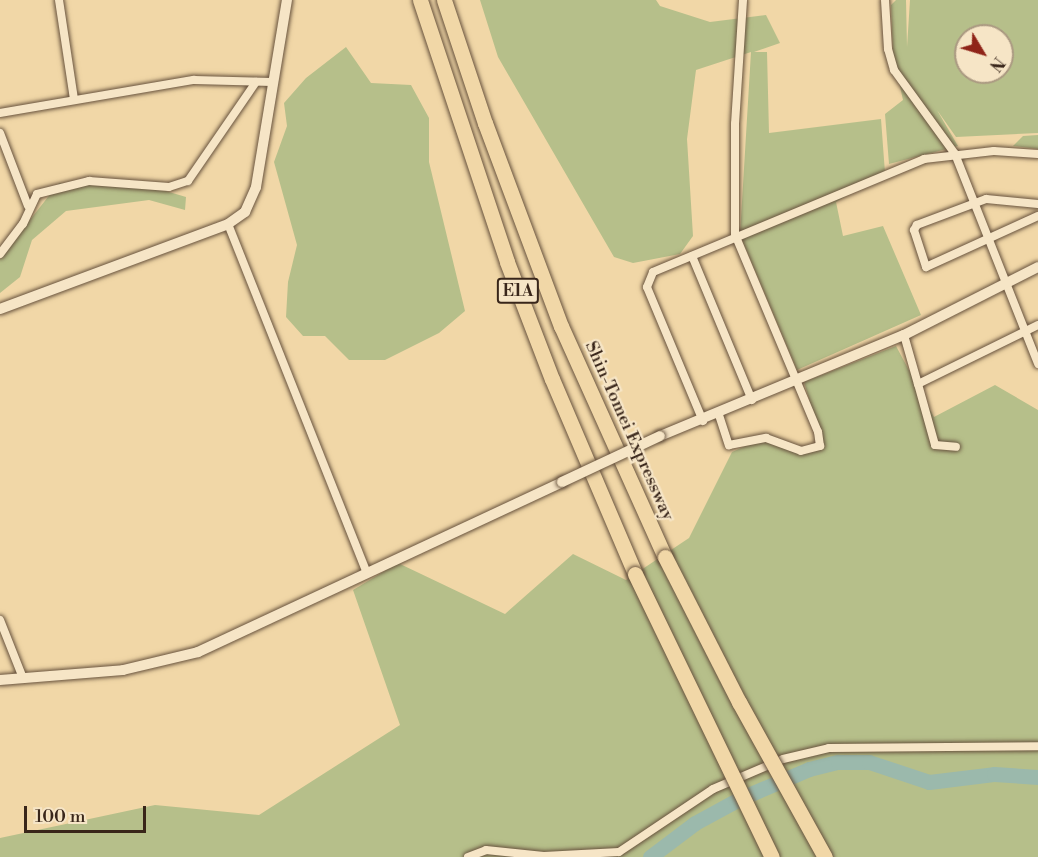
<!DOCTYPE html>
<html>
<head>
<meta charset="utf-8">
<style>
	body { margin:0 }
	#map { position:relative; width:1038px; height:857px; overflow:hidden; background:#f1d7a7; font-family:"Libre Bodoni",serif }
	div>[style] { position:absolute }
	.green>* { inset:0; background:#b6bf8a }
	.river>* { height:15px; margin:-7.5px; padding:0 7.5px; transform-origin:7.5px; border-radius:7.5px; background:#9bb9ac }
	.roads { filter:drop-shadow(0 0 2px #67523d) drop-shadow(0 0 2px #67523d) }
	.minor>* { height:8px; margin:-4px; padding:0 4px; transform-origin:4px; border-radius:4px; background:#f6e5c6 }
	.tertiary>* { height:10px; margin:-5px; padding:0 5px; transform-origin:5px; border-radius:5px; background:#f6e5c6 }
	.motorway>* { height:15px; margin:-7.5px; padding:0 7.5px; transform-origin:7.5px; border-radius:7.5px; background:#f1d7a7 }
	.bridges { filter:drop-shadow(0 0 2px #67523d) drop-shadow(0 0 2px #67523d) }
	.tertiary-bridge>* { height:10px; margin:-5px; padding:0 5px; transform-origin:5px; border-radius:5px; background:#f6e5c6 }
	.motorway-bridge>* { height:15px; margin:-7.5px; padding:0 7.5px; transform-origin:7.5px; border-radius:7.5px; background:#f1d7a7 }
	span { translate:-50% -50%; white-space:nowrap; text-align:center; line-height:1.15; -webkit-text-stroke:4.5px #f6e5c6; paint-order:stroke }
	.shield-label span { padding:2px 4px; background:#f6e5c6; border:2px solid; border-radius:4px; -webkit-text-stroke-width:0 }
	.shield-label { font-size:16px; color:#39261a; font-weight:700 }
	.street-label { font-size:18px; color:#39261a }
	.north { position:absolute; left:954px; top:24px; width:60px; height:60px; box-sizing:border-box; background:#f6e5c6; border:2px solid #aa9981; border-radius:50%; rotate:128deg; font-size:16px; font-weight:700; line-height:24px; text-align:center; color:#39261a }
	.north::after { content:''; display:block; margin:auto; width:21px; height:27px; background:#8f2418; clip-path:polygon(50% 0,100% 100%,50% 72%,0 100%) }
	.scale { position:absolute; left:24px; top:806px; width:122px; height:27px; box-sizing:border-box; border:3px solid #39261a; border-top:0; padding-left:8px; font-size:18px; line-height:21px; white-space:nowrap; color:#39261a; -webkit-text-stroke:4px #f6e5c6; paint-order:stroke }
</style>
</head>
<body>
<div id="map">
	<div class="green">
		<div style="clip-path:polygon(480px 0,656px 0,660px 6px,710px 22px,766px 15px,780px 43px,754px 52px,767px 52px,769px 133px,881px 119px,885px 173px,836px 202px,843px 236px,883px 226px,921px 315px,797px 370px,740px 235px,751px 52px,696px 70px,687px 139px,693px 236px,680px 254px,633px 263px,614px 257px,498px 57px)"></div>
		<div style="clip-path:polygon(evenodd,896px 0,906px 0,907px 47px,910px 0,1038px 0,1038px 133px,956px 137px,937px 110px,958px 146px,889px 164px,885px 114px,903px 100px,893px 55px,891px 5px,896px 0,966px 36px,1002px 36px,1002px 72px,966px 72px,966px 36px)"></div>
		<div style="clip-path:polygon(346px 47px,371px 83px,411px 85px,429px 118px,429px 162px,465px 311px,439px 333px,385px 360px,349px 360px,325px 336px,303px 336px,286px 317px,288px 282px,297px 245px,274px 162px,287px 126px,284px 103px,306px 78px)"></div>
		<div style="clip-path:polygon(1038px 135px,1038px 149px,1013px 146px,1023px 136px)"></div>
		<div style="clip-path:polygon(59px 183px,159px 189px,186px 197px,185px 210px,149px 200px,66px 211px,32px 240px,20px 277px,0 293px,0 258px)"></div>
		<div style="clip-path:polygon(896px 346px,934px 417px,995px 385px,1038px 410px,1038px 857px,0 857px,0 838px,155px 805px,259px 815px,400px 725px,353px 590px,398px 563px,505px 614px,573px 554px,626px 580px,689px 538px,732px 452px,768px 436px,801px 451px,823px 445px,804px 382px)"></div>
	</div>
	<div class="river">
		<div style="left:650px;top:857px;width:56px;rotate:-37.1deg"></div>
		<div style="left:695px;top:823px;width:50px;rotate:-28.6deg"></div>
		<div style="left:739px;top:799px;width:76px;rotate:-23.2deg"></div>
		<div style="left:809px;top:769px;width:30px;rotate:-14deg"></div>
		<div style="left:838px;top:762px;width:31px"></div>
		<div style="left:869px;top:762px;width:63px;rotate:18.4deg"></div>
		<div style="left:929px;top:782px;width:65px;rotate:-7deg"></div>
		<div style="left:994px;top:774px;width:44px;rotate:3.9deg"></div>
	</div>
	<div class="roads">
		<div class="minor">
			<div style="left:59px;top:0;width:100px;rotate:81.4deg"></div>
			<div style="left:885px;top:0;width:49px;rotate:86.5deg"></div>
			<div style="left:888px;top:49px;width:22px;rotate:74deg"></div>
			<div style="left:894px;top:70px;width:104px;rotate:54deg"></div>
			<div style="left:955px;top:154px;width:226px;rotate:68.4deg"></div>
			<div style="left:0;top:113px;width:197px;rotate:-9.7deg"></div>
			<div style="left:194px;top:80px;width:78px;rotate:1.5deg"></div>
			<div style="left:0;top:133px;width:78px;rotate:69deg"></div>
			<div style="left:1038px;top:204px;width:52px;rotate:-174.5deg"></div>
			<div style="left:986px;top:199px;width:74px;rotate:159.4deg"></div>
			<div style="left:917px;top:225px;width:6px;rotate:121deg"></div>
			<div style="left:914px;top:230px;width:39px;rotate:72deg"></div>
			<div style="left:926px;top:267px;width:123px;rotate:-24.5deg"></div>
			<div style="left:228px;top:224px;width:373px;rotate:68.3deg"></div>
			<div style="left:0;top:254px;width:38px;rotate:-53deg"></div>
			<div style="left:23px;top:224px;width:33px;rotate:-65deg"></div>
			<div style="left:37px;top:194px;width:54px;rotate:-14deg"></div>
			<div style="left:89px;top:181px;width:80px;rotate:4.3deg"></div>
			<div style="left:169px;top:187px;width:20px;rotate:-18deg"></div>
			<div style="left:188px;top:181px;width:120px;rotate:-55.5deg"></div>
			<div style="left:692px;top:256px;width:156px;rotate:67.4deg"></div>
			<div style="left:904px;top:335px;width:51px;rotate:74.1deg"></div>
			<div style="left:918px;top:384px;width:134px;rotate:-26.2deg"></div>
			<div style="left:918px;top:384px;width:63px;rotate:74.4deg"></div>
			<div style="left:935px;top:445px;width:21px;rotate:5deg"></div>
			<div style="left:719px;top:415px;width:32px;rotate:72deg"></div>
			<div style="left:729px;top:445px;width:38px;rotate:-11deg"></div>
			<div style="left:766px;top:438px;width:37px;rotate:20deg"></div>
			<div style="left:801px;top:451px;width:20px;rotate:-15deg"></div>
			<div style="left:820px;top:446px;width:14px;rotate:-98deg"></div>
			<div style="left:818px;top:432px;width:214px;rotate:-112.8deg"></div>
			<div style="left:735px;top:235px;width:111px;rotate:-90deg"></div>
			<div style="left:735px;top:124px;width:124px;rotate:-86.3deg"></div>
			<div style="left:703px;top:421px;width:145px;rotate:-112.7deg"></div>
			<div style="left:647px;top:287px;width:16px;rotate:-68deg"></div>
			<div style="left:653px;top:272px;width:294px;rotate:-22.6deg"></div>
			<div style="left:924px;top:159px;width:70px;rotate:-6.5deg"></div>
			<div style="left:994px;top:151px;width:44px;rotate:3.9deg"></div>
			<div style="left:0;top:620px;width:62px;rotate:68.4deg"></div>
			<div style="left:468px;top:857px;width:19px;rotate:-21deg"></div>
			<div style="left:486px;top:850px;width:58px;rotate:5.9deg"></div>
			<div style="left:544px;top:856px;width:75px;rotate:-3.1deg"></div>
			<div style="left:619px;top:852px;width:113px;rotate:-33.8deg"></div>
			<div style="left:713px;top:789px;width:76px;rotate:-23.2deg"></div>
			<div style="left:783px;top:759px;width:47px;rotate:-13.4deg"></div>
			<div style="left:829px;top:748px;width:209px;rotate:-0.5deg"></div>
		</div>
		<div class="tertiary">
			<div style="left:0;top:309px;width:243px;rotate:-20.4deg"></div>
			<div style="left:228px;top:224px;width:21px;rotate:-35deg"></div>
			<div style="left:245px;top:212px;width:27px;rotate:-66deg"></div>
			<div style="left:256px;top:187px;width:190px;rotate:-80.6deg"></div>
			<div style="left:660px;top:436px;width:264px;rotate:-22.5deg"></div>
			<div style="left:904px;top:335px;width:150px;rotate:-26.9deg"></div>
			<div style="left:0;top:680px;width:123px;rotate:-4.6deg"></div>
			<div style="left:123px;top:670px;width:77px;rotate:-13.5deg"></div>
			<div style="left:198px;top:652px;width:402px;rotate:-25deg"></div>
		</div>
		<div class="motorway">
			<div style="left:420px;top:0;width:276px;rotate:71.6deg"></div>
			<div style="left:507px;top:262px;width:125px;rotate:69deg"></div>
			<div style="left:552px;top:379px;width:212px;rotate:66.9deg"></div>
			<div style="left:444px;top:0;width:130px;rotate:71.6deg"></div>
			<div style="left:485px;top:123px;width:217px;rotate:69.5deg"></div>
			<div style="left:561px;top:326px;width:253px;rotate:65.8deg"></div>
		</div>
	</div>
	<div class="bridges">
		<div class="tertiary-bridge">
			<div style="left:562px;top:482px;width:108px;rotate:-25.1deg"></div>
		</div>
		<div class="motorway-bridge">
			<div style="left:665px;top:557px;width:163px;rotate:63deg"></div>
			<div style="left:739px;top:702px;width:177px;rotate:61deg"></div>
			<div style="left:635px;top:574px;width:314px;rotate:64.2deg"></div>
		</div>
	</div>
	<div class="shield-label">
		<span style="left:518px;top:291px">E1A</span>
	</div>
	<div class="street-label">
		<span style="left:629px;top:431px;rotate:66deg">Shin-Tomei Expressway</span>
	</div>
	<div class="north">N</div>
	<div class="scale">100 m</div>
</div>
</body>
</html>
